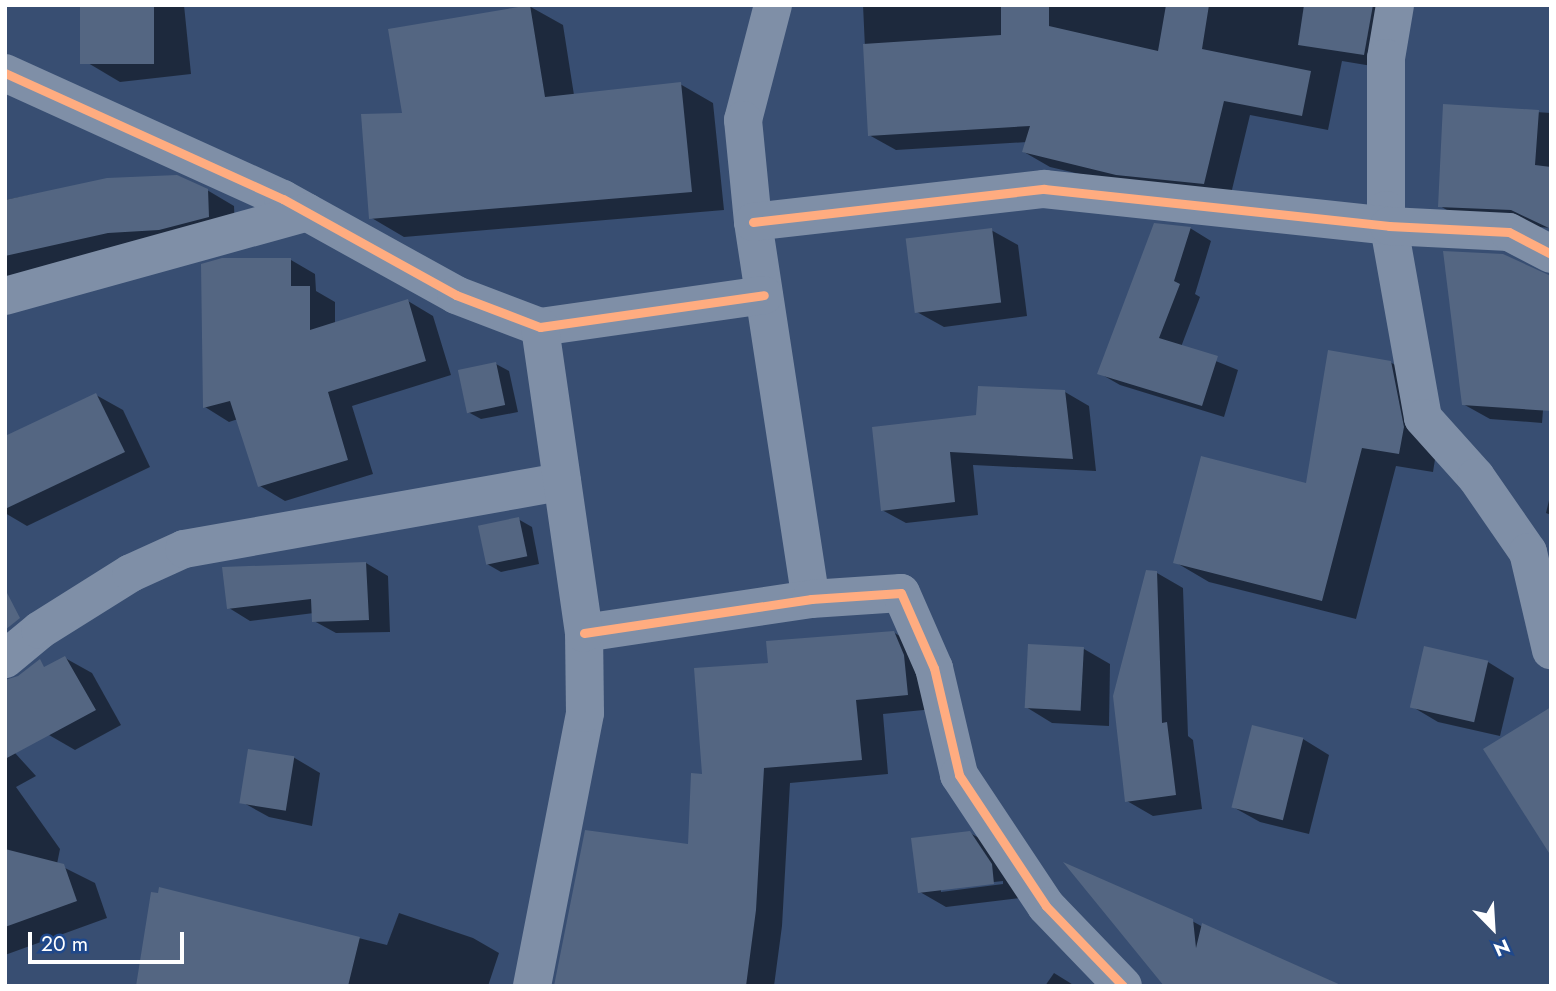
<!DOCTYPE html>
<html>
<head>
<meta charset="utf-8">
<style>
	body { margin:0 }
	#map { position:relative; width:1556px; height:991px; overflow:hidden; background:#384e72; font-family:Jost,sans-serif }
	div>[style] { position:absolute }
	.shadow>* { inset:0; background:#0007 }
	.building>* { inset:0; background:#546682; transform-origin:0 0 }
	.minor>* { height:38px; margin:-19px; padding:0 19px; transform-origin:19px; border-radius:19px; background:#7f8fa7 }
	.cycleway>* { height:9px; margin:-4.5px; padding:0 4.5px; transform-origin:4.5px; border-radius:4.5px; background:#ffac80 }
	span { translate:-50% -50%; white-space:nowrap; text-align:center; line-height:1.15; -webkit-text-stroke:5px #1f488b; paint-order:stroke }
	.frame { position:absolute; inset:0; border:7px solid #fff; pointer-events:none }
	.north { position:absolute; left:1458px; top:893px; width:70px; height:70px; -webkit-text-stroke:5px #1f488b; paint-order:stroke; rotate:156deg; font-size:19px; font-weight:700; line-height:28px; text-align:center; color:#fff }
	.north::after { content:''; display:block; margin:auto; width:24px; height:32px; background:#fff; clip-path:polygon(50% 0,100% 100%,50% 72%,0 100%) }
	.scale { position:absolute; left:28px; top:932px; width:156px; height:32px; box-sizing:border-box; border:4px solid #fff; border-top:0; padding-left:9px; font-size:21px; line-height:24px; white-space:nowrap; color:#fff; -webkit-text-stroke:5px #1f488b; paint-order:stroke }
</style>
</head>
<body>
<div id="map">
	<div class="shadow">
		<div style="clip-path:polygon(82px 5px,184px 5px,191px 74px,120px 82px,88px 63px)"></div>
		<div style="clip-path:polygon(863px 5px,1379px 5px,1390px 69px,1342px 61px,1328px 130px,1250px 115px,1230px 198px,1144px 189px,1050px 167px,1024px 152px,1027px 142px,896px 150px,869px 135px)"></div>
		<div style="clip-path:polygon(529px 6px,563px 25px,574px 95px,680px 84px,713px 103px,724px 210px,404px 237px,370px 217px,404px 115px)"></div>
		<div style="clip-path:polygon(1445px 106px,1551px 113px,1551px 228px,1464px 220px,1440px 206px)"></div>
		<div style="clip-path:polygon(108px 180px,207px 190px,234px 206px,235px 231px,5px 283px,5px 200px)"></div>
		<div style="clip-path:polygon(1190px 228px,1211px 241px,1195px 294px,1200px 297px,1181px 347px,1238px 370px,1224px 417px,1120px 385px,1099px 373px)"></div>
		<div style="clip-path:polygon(991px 230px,1018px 245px,1027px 316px,944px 327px,917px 312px)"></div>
		<div style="clip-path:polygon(291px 260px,315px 274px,316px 291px,335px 302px,335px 324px,408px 301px,433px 316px,451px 375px,352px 406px,373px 474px,285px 501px,260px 486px,238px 419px,229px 422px,205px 407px)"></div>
		<div style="clip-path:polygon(1551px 309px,1542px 423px,1490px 419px,1463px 404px)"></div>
		<div style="clip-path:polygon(1390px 362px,1424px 382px,1437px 447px,1433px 472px,1396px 466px,1356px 619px,1209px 582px,1175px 562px,1308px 485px)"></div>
		<div style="clip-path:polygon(496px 364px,509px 371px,518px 412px,481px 419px,468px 412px)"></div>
		<div style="clip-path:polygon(1065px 392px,1089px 406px,1096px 471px,973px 465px,978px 515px,906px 523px,882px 510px,978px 416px)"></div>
		<div style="clip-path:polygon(96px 395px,123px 410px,150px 467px,27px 526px,5px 513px,5px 438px)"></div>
		<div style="clip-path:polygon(1551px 492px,1551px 515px,1546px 513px)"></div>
		<div style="clip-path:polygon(518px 519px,532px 527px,539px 564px,501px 572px,487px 564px)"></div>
		<div style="clip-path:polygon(366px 563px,388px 576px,390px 632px,336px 633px,314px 621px,314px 613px,250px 621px,229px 608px)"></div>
		<div style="clip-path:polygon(1157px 573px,1183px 588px,1188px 736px,1193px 740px,1202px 809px,1153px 816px,1127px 801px)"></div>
		<div style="clip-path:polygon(893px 632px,920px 648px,934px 709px,883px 714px,888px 774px,790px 783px,782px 926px,774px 986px,555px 986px,689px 846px,704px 775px,770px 665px)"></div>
		<div style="clip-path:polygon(1425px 648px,1488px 662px,1514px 678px,1500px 736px,1438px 722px,1411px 706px)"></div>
		<div style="clip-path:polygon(1084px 649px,1110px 664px,1109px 726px,1052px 723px,1026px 707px)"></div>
		<div style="clip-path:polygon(65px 658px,92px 673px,121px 725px,75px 750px,49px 735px)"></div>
		<div style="clip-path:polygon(1253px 727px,1303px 739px,1329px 755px,1309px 834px,1260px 822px,1233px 807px)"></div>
		<div style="clip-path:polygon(5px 742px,36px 776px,16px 787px,60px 849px,57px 864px,95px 883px,107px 918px,5px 955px)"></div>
		<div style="clip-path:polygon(293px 757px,320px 773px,312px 826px,269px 817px,242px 802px)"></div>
		<div style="clip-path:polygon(evenodd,970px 833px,997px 848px,1020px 898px,946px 907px,920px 892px,970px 833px,1003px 881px,1003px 884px,941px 892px,941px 888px,1003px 881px)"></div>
		<div style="clip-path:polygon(160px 889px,387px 945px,399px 913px,473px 938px,499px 953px,488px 986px,138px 986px)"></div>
		<div style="clip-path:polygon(1192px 921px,1203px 927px,1311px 973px,1151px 967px)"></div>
		<div style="clip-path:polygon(1054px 973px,1075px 986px,1045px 986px)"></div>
	</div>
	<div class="building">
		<div style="left:80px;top:5px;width:74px;height:59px"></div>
		<div style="clip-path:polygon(530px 5px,545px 97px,681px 82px,692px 192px,369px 219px,361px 114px,402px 113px,388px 29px)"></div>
		<div style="clip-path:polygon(1001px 5px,1049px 5px,1049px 26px,1158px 51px,1166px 5px,1209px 5px,1202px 49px,1311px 71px,1302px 116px,1224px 101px,1204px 184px,1116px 175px,1022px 152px,1030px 126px,868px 136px,863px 44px,1001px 35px)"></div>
		<div style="clip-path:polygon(1304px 5px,1373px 5px,1364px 55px,1298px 45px)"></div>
		<div style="clip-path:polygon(1443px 104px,1539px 110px,1535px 165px,1551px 167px,1551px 229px,1511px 210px,1438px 207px)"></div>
		<div style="clip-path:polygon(177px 175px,208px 189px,209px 217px,159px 230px,108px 233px,5px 256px,5px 200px,107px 178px)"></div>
		<div style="clip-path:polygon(1154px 223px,1191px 227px,1174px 281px,1180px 284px,1159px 338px,1218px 356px,1202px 406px,1097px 374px)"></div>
		<div style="left:992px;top:228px;width:75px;height:87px;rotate:83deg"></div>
		<div style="clip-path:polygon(1443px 251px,1503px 254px,1551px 276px,1551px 411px,1462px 405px)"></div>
		<div style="clip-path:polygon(222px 258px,291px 258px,291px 286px,310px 286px,310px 330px,408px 299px,426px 361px,328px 392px,348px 460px,258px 487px,230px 401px,203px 408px,201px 264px)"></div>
		<div style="clip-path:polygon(1328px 350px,1391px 361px,1404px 427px,1399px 454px,1362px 448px,1322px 601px,1173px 563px,1201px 456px,1306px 483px)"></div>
		<div style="left:496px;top:362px;width:44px;height:39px;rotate:78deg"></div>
		<div style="clip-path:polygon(978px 386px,1065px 390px,1073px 459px,950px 452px,955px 502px,881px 511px,872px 427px,976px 415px)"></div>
		<div style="clip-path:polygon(96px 393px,125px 452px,5px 509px,5px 436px)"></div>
		<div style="left:519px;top:517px;width:40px;height:42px;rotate:78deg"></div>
		<div style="clip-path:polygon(366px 562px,369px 620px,312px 622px,311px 599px,227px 609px,222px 567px)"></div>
		<div style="clip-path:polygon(1146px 570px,1157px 571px,1162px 723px,1167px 722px,1176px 795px,1125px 802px,1113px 696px)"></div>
		<div style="clip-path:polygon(5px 589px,20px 618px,5px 630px)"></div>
		<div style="clip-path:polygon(894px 631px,904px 655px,908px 695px,856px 700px,862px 760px,764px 768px,756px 910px,746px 986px,554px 986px,585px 830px,688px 844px,691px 773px,702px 774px,694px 668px,768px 663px,766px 641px)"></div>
		<div style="left:1028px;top:644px;width:56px;height:64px;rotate:3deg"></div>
		<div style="left:1424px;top:646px;width:66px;height:63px;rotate:13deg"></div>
		<div style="clip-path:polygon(65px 656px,96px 710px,5px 759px,5px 680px,18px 676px,40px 659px,44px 667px)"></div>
		<div style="clip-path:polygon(1551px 707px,1551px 856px,1483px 749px)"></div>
		<div style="left:1252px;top:725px;width:53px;height:85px;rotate:14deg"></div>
		<div style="left:248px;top:749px;width:47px;height:55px;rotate:9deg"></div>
		<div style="clip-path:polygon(970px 831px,992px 864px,994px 884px,918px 893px,911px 838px)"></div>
		<div style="clip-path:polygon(5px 849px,64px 864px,77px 901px,5px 927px)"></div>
		<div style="clip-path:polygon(1063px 862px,1193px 919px,1196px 948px,1202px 923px,1343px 986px,1164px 986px)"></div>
		<div style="clip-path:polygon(159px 887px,360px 937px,348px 986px,136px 986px,151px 892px,158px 893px)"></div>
	</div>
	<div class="minor">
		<div style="left:773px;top:5px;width:119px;rotate:104.6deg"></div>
		<div style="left:743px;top:120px;width:102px;rotate:84.4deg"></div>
		<div style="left:753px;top:222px;width:381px;rotate:81.3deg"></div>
		<div style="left:1395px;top:5px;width:54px;rotate:99.6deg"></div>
		<div style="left:1386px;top:58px;width:152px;rotate:90deg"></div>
		<div style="left:1386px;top:210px;width:211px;rotate:79.9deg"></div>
		<div style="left:1423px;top:418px;width:79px;rotate:48.1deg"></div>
		<div style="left:1476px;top:477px;width:91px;rotate:55.3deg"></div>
		<div style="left:1528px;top:552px;width:101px;rotate:76.8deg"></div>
		<div style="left:5px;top:73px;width:305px;rotate:24.4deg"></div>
		<div style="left:283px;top:199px;width:198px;rotate:29deg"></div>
		<div style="left:456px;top:295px;width:90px;rotate:20.9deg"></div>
		<div style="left:540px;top:327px;width:226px;rotate:-8.1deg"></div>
		<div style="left:753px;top:222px;width:293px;rotate:-6.5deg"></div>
		<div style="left:1044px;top:189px;width:347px;rotate:6.1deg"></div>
		<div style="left:1389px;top:226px;width:120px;rotate:2.9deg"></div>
		<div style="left:1509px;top:232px;width:47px;rotate:27.6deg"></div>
		<div style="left:5px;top:296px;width:313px;rotate:-15.5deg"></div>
		<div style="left:584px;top:633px;width:230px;rotate:-8.5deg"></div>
		<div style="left:811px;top:599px;width:90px;rotate:-3.8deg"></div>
		<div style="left:901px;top:593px;width:82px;rotate:66.3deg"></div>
		<div style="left:934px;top:668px;width:110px;rotate:76.8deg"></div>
		<div style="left:959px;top:775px;width:157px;rotate:56.4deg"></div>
		<div style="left:1046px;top:906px;width:111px;rotate:46.1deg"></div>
		<div style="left:5px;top:659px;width:45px;rotate:-39.6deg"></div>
		<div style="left:40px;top:630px;width:107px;rotate:-32.1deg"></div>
		<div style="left:131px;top:573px;width:58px;rotate:-24.4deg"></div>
		<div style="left:184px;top:549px;width:384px;rotate:-10.1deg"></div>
		<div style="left:532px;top:986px;width:278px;rotate:-79deg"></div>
		<div style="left:585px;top:713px;width:80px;rotate:-90.7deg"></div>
		<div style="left:584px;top:633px;width:309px;rotate:-98.2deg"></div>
	</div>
	<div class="cycleway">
		<div style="left:5px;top:73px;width:305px;rotate:24.4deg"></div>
		<div style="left:283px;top:199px;width:198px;rotate:29deg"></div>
		<div style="left:456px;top:295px;width:90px;rotate:20.9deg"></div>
		<div style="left:540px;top:327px;width:226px;rotate:-8.1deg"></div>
		<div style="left:753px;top:222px;width:293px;rotate:-6.5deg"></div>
		<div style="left:1044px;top:189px;width:347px;rotate:6.1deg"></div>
		<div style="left:1389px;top:226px;width:120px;rotate:2.9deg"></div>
		<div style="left:1509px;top:232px;width:47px;rotate:27.6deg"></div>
		<div style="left:584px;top:633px;width:230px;rotate:-8.5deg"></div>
		<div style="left:811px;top:599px;width:90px;rotate:-3.8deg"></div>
		<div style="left:901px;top:593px;width:82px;rotate:66.3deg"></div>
		<div style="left:934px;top:668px;width:110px;rotate:76.8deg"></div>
		<div style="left:959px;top:775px;width:157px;rotate:56.4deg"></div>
		<div style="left:1046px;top:906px;width:111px;rotate:46.1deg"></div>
	</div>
	<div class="frame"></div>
	<div class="north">N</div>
	<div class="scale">20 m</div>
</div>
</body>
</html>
